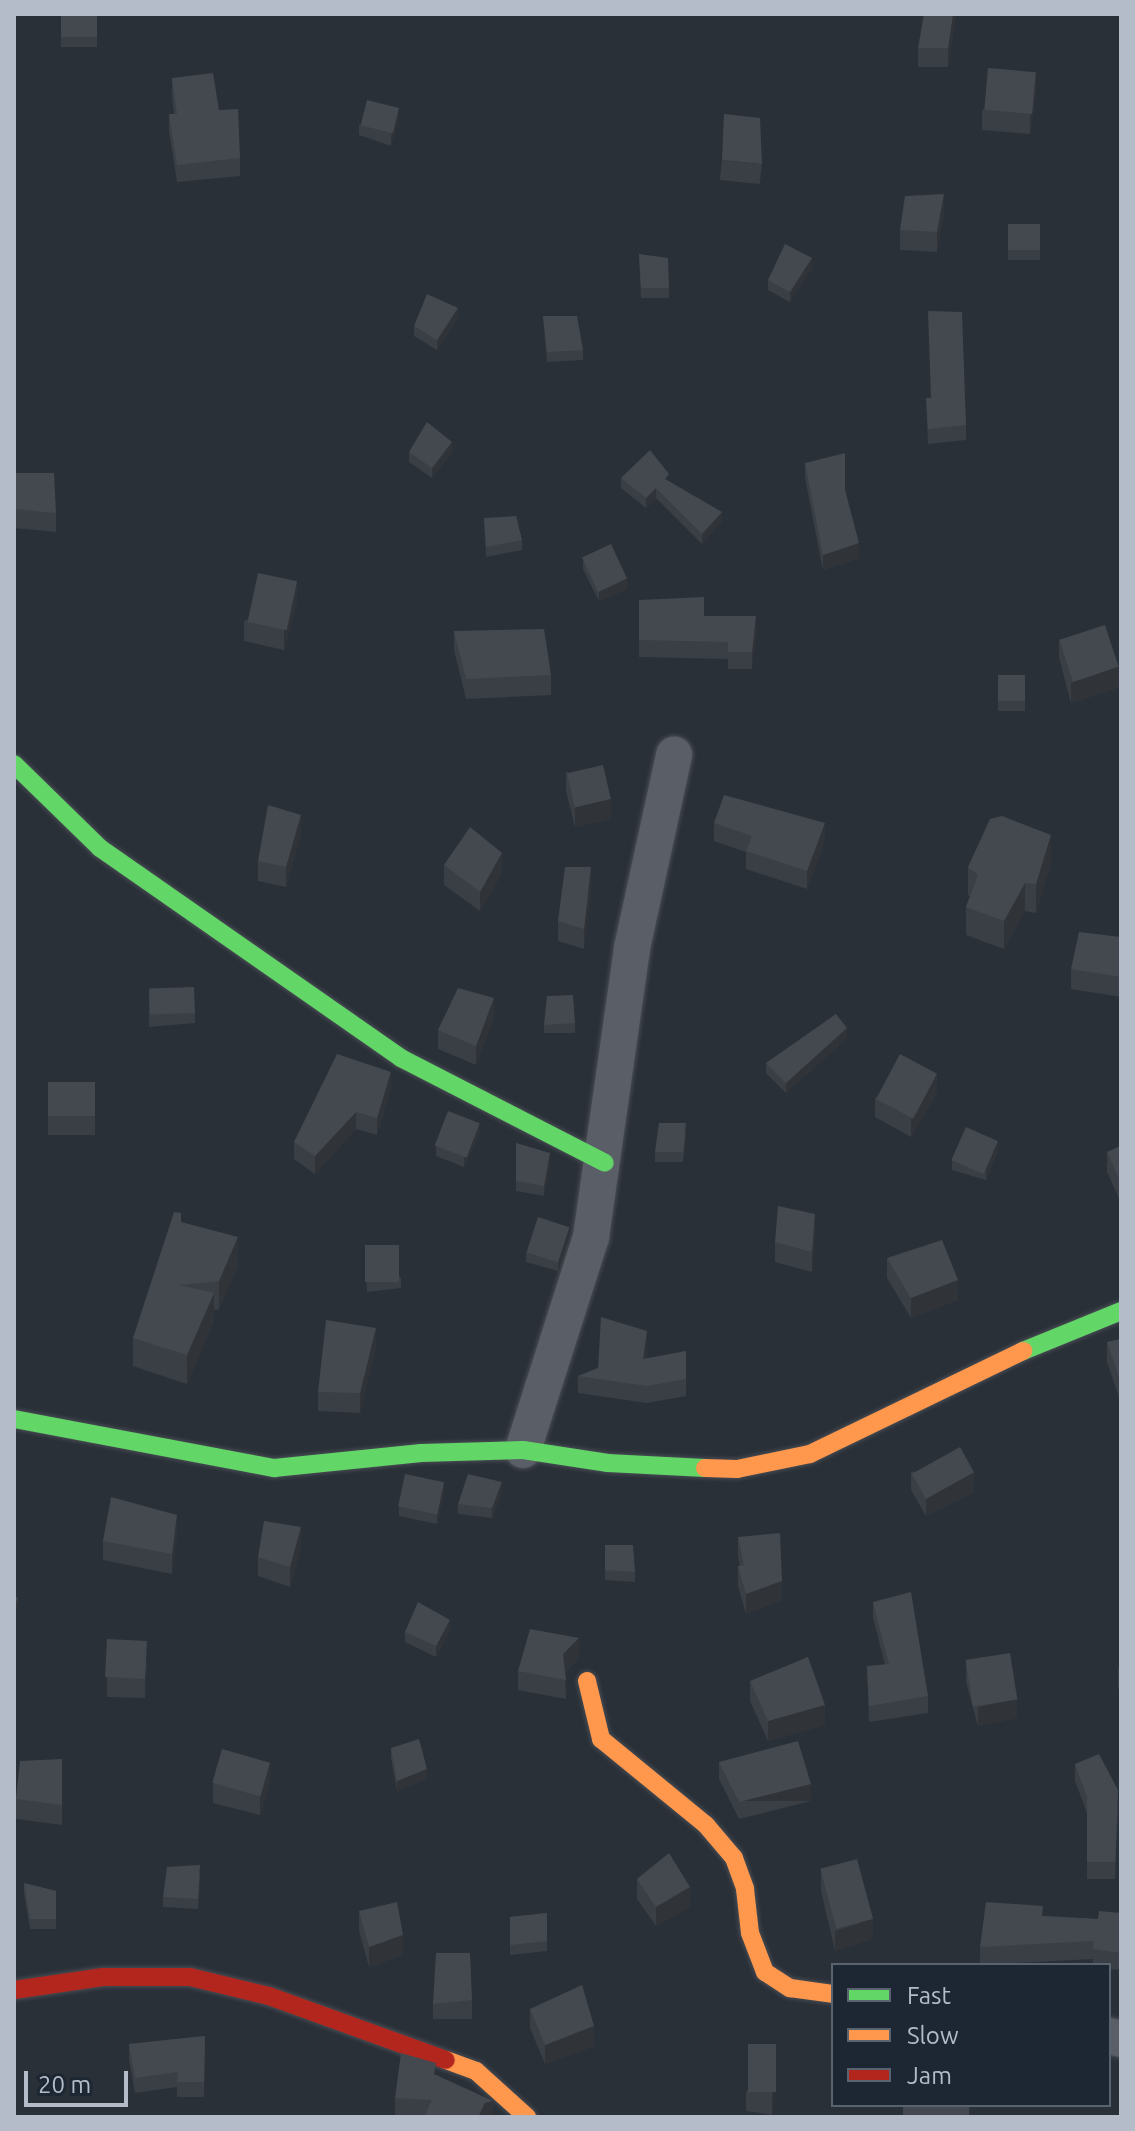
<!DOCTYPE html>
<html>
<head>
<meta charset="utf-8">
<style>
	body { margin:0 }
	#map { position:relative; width:1135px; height:2131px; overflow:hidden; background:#2a3038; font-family:Ubuntu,sans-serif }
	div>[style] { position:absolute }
	.roads { filter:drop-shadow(0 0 2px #484c53) drop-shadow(0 0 2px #484c53) }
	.street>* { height:36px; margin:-18px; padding:0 18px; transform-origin:18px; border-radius:18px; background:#5a5e66 }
	.fast>* { height:18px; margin:-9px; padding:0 9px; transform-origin:9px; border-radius:9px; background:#63d668 }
	.slow>* { height:18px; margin:-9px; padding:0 9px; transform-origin:9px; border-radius:9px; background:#ff974d }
	.jam>* { height:18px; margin:-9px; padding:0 9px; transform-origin:9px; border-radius:9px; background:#b3261e }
	.wall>* { inset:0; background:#3a3f45; transform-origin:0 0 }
	.shaded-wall>* { inset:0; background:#303338; transform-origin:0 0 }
	.building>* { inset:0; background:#444950; transform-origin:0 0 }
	span { translate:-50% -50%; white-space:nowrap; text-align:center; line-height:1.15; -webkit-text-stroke:7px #1d2633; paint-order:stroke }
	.frame { position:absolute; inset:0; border:16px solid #b4bcc9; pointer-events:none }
	.legend { position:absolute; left:831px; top:1963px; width:280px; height:144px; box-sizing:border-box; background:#1d2633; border:2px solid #59626f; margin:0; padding:10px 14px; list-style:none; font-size:24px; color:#b4bcc9 }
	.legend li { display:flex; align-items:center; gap:16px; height:40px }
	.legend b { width:40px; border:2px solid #59626f }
	.scale { position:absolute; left:24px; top:2071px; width:104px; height:36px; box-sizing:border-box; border:4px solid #b4bcc9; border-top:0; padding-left:10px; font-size:24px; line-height:28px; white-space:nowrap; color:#b4bcc9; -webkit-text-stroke:6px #1d2633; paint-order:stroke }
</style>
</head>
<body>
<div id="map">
	<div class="roads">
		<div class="street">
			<div style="left:523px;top:1450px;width:224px;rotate:-72.3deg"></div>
			<div style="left:591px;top:1237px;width:292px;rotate:-81.9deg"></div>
			<div style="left:632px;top:948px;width:198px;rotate:-77.7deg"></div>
			<div style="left:1109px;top:2036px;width:12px;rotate:14deg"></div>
		</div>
		<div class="fast">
			<div style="left:14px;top:764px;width:120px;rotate:44.3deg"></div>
			<div style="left:100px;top:848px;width:367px;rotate:34.9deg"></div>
			<div style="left:401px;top:1058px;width:229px;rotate:27.2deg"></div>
			<div style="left:1023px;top:1351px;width:106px;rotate:-22.2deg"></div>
			<div style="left:14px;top:1419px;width:265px;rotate:10.7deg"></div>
			<div style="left:274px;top:1468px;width:148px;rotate:-5.8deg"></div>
			<div style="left:421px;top:1453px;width:102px;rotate:-1.7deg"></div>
			<div style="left:523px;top:1450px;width:86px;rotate:8.7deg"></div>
			<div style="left:608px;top:1463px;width:97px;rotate:3deg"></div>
		</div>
		<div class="slow">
			<div style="left:705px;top:1468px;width:32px;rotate:2deg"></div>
			<div style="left:737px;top:1469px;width:75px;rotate:-11.6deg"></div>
			<div style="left:810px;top:1454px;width:237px;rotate:-25.8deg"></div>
			<div style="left:587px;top:1681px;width:60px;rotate:76.4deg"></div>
			<div style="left:601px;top:1739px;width:136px;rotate:39.3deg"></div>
			<div style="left:706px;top:1825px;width:43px;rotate:49.7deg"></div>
			<div style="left:734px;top:1858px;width:33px;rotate:70deg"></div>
			<div style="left:745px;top:1889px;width:44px;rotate:83.5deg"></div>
			<div style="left:750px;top:1933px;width:42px;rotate:69deg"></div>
			<div style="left:765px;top:1972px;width:30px;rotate:33deg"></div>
			<div style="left:790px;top:1988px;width:43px;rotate:7.9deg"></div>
			<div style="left:446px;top:2060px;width:32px;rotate:20deg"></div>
			<div style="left:476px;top:2071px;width:69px;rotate:42deg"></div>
		</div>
		<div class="jam">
			<div style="left:14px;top:1990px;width:90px;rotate:-8.3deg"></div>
			<div style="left:103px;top:1977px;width:87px"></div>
			<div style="left:190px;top:1977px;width:81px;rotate:13.5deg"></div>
			<div style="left:269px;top:1996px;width:188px;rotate:19.9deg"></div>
		</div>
	</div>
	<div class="wall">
		<div style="left:61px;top:14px;width:36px;height:33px"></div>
		<div style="clip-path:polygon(956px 14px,948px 67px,918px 67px,918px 48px)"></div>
		<div style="clip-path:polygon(172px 78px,240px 158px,240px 176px,177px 182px,169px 131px,169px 114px,174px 114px,172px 95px)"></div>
		<div style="clip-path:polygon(1036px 91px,1030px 134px,982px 130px,982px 110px)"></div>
		<div style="clip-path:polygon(399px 118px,391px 146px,359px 135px,359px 125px)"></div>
		<div style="left:722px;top:160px;width:40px;height:20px;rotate:6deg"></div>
		<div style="clip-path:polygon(944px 214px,937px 252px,900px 250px,900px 230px)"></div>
		<div style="left:1008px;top:224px;width:32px;height:36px"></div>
		<div style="clip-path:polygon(639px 254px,669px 288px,669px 298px,641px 298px)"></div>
		<div style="clip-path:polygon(812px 268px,790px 302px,768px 290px,768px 280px)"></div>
		<div style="clip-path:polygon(543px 316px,583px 350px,583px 360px,547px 362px)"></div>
		<div style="clip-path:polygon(458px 318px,437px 350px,414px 336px,414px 326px)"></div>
		<div style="clip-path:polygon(926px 398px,930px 398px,966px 425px,966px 440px,928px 444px)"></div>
		<div style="clip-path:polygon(409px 452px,452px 452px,432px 478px,409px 462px)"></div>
		<div style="clip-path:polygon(805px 463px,845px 490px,859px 558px,823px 570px,805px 478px)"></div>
		<div style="clip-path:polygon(14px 473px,56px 513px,56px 532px,14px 528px)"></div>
		<div style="clip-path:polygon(621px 478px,669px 481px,722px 522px,702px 544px,656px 498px,646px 508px,621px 488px)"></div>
		<div style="clip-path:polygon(484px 518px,522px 540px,522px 550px,486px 557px)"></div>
		<div style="clip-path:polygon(583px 559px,627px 589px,599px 601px,583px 569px)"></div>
		<div style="clip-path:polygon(639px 600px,704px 616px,756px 633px,752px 669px,728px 669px,728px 659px,639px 657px)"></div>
		<div style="clip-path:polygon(297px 601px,284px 650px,244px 641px,244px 621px)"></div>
		<div style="clip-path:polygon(454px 631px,551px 675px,551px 695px,466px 699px,454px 650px)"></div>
		<div style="clip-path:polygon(1059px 639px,1119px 687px,1071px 703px,1059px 658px)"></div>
		<div style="left:1025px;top:675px;width:36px;height:27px;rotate:90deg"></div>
		<div style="clip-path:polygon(566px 771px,611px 819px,575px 827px,566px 791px)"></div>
		<div style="clip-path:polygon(714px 823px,825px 841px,807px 889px,746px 869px,746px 852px,714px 841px)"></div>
		<div style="clip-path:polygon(301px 835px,286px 887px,258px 881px,258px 861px)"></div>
		<div style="clip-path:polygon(1051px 863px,1036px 913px,1025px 911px,1004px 949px,966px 935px,966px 907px,970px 896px,968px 895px,968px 867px)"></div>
		<div style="clip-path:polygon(444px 865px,502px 873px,480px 911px,444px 885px)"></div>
		<div style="clip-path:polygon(591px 887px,584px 949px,558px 941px,558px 921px)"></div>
		<div style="clip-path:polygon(1121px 937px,1121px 997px,1071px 989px,1071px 969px)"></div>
		<div style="clip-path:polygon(149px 991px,195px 1013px,195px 1023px,149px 1027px)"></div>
		<div style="clip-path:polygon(494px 1017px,476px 1065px,438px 1049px,438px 1030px)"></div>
		<div style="left:575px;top:1023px;width:10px;height:31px;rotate:90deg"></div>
		<div style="clip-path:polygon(847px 1038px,786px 1093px,766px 1073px,766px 1063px)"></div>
		<div style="left:48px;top:1082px;width:47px;height:53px"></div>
		<div style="clip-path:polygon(391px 1089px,377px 1135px,356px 1129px,315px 1174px,294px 1159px,294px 1142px)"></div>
		<div style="clip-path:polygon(937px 1093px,911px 1137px,875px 1117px,875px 1098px)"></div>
		<div style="clip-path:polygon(480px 1133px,464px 1167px,436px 1156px,436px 1146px)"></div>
		<div style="clip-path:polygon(686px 1133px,683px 1162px,655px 1162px,655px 1152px)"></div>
		<div style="clip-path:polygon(516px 1143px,550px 1163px,544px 1196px,516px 1191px)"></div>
		<div style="clip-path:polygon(1121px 1146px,1121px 1203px,1107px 1172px,1107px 1152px)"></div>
		<div style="clip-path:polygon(998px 1151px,986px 1180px,952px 1170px,952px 1160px)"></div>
		<div style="clip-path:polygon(181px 1222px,238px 1266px,219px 1309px,214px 1310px,214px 1321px,187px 1384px,133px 1366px,133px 1338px)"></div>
		<div style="clip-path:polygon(815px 1234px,812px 1272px,775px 1262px,775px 1242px)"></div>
		<div style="clip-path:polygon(569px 1237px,558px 1271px,526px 1262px,526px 1252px)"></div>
		<div style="clip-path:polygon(365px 1245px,401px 1278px,401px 1288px,367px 1292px)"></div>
		<div style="clip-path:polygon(887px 1258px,958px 1300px,911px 1318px,887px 1278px)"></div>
		<div style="clip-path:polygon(1121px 1339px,1121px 1403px,1107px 1362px,1107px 1342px)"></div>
		<div style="clip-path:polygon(376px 1347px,360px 1413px,318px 1411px,318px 1392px)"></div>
		<div style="clip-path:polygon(647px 1348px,646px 1359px,686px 1351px,686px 1396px,647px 1403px,578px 1393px,578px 1376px)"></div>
		<div style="clip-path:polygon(911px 1471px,974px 1492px,926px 1516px,911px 1490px)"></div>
		<div style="clip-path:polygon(444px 1492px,437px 1524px,399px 1516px,399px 1506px)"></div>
		<div style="clip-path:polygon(502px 1492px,492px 1518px,458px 1514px,458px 1504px)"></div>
		<div style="clip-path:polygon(177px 1534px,172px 1574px,103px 1560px,103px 1541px)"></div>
		<div style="clip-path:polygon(738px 1537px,782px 1600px,746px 1614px,738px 1586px,738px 1566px,740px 1566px,738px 1556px)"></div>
		<div style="clip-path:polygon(605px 1545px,635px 1572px,635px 1582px,605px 1580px)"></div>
		<div style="clip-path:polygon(301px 1547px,290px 1587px,258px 1576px,258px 1557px)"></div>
		<div style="clip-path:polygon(873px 1602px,928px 1696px,928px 1713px,869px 1722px,867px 1666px,885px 1665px,873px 1618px)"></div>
		<div style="clip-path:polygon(450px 1630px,436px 1657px,405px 1642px,405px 1632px)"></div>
		<div style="clip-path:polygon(107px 1639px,147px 1661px,145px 1698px,107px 1697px)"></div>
		<div style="clip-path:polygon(579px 1658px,565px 1672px,566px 1699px,518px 1690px,518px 1671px)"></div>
		<div style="clip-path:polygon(966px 1663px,1017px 1718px,978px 1726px,966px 1682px)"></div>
		<div style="clip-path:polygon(1121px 1667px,1121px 1695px,1118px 1687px,1118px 1668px)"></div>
		<div style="clip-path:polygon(750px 1681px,825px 1725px,768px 1741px,750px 1701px)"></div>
		<div style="clip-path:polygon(391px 1748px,427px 1779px,397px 1791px,391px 1758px)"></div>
		<div style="clip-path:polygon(62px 1759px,62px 1825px,16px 1819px,16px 1799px)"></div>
		<div style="clip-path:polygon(719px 1762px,811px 1801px,739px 1819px,719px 1779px)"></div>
		<div style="clip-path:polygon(1075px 1764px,1118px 1807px,1115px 1879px,1087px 1879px,1087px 1813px,1075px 1781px)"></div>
		<div style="clip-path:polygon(213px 1783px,270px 1783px,260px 1815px,213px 1803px)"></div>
		<div style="clip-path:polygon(821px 1871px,873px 1939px,835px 1951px,821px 1891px)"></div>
		<div style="clip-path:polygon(200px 1875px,198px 1909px,163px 1907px,163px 1897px)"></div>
		<div style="clip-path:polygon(637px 1879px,690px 1907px,656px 1926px,637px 1899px)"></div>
		<div style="clip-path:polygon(24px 1883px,56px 1891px,56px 1929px,30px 1929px,24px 1893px)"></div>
		<div style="clip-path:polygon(359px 1911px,403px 1955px,369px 1967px,359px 1931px)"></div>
		<div style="clip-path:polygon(547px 1913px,547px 1951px,510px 1955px,510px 1917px)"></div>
		<div style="clip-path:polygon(1121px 1913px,1121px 1970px,1109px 1969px,1109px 1965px,1093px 1965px,1093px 1959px,980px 1965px,980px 1947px,1043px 1916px,1098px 1919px)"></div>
		<div style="left:472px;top:2000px;width:19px;height:39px;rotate:90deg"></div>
		<div style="clip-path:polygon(530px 2009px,594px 2046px,545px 2064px,530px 2028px)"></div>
		<div style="clip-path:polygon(205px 2036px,204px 2097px,177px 2097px,177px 2087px,135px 2093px,129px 2059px,129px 2044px)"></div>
		<div style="clip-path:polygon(776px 2063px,772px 2115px,746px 2111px,746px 2092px)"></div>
		<div style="clip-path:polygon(436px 2075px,493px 2117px,395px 2117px,395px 2098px)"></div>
	</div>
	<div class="shaded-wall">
		<div style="clip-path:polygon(953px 14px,956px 14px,948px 67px,948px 48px)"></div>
		<div style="clip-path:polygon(1036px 72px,1036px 91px,1030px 134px,1030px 114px)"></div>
		<div style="clip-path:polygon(399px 108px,399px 118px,391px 146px,391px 136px)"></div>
		<div style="clip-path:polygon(944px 194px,944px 214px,937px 252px,937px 232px)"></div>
		<div style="clip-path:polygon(812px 258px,812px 268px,790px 302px,790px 292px)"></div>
		<div style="clip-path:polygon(458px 308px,458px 318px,437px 350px,437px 340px)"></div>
		<div style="clip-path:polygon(452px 442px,452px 452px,432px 478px,432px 468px)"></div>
		<div style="clip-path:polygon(656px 488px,656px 498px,646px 508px,646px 498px)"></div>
		<div style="clip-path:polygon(722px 512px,722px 522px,702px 544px,702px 534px)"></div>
		<div style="clip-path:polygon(859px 543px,859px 558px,823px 570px,823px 555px)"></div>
		<div style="clip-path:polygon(627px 579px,627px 589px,599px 601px,599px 591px)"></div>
		<div style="clip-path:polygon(297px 581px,297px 601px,284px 650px,284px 631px)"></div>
		<div style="clip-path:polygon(756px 616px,756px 633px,752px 669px,752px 652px)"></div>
		<div style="clip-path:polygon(1119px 667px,1119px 687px,1071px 703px,1071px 683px)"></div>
		<div style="clip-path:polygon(611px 799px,611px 819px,575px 827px,575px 807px)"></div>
		<div style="clip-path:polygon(301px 815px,301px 835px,286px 887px,286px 867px)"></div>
		<div style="clip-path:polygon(825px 823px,825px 841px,807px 889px,807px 871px)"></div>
		<div style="clip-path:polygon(1051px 835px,1051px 863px,1036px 913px,1036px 884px)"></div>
		<div style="clip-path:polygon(502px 853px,502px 873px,480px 911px,480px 892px)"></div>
		<div style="clip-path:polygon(591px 867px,591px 887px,584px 949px,584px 929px)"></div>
		<div style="clip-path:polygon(1025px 883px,1025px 911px,1004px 949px,1004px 921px)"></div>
		<div style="clip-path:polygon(494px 998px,494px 1017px,476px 1065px,476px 1046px)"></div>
		<div style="clip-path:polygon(847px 1028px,847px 1038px,786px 1093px,786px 1083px)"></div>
		<div style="clip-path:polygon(391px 1072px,391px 1089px,377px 1135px,377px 1118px)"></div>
		<div style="clip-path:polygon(937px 1074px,937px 1093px,911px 1137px,911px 1118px)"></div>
		<div style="clip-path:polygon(356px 1112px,356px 1129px,315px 1174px,315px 1156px)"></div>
		<div style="clip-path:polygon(480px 1123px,480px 1133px,464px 1167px,464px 1157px)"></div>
		<div style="clip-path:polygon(998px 1141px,998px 1151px,986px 1180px,986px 1170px)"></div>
		<div style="clip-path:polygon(550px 1153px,550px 1163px,544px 1196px,544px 1186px)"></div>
		<div style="clip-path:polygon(815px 1214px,815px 1234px,812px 1272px,812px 1252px)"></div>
		<div style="clip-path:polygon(569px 1227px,569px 1237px,558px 1271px,558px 1261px)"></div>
		<div style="clip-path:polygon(238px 1237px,238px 1266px,219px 1309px,219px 1281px)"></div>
		<div style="clip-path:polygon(958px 1280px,958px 1300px,911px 1318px,911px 1298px)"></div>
		<div style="clip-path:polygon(214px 1293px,214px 1321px,187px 1384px,187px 1355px)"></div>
		<div style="clip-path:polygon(376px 1328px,376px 1347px,360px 1413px,360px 1393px)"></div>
		<div style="clip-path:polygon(647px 1331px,647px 1348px,643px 1376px,643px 1359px)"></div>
		<div style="clip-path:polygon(974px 1472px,974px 1492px,926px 1516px,926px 1497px)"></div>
		<div style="clip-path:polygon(444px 1482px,444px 1492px,437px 1524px,437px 1514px)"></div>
		<div style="clip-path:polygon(502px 1482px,502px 1492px,492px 1518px,492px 1508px)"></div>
		<div style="clip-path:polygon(177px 1515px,177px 1534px,172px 1574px,172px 1554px)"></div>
		<div style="clip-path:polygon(301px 1527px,301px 1547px,290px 1587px,290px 1567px)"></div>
		<div style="clip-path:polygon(782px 1581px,782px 1600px,746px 1614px,746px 1594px)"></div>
		<div style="clip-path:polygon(18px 1598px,18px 1608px,14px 1616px,14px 1606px)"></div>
		<div style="clip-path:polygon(450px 1620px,450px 1630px,436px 1657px,436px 1646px)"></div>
		<div style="clip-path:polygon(579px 1638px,579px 1658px,563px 1673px,563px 1654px)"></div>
		<div style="clip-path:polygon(147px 1641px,147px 1661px,145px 1698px,145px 1679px)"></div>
		<div style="clip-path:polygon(1017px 1699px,1017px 1718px,978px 1726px,978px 1707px)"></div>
		<div style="clip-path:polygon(825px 1705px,825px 1725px,768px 1741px,768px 1721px)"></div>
		<div style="clip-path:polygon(270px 1763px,270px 1783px,260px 1815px,260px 1795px)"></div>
		<div style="clip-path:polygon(427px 1769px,427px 1779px,397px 1791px,397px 1781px)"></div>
		<div style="left:811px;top:1784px;width:17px;height:74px;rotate:90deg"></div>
		<div style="clip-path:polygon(690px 1887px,690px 1907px,656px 1926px,656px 1907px)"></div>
		<div style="clip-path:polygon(873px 1919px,873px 1939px,835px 1951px,835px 1931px)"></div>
		<div style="clip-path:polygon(403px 1935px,403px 1955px,369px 1967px,369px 1947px)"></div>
		<div style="clip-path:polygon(594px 2026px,594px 2046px,545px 2064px,545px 2045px)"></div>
		<div style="clip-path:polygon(776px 2044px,776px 2063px,772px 2115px,772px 2096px)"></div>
		<div style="clip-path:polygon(493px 2101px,493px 2117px,478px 2117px,485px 2103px)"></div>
		<div style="clip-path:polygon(969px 2105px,970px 2105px,970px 2117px,967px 2117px)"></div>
	</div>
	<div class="building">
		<div style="left:61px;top:14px;width:36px;height:23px"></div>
		<div style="clip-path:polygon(924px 14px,953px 14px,948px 48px,918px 48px)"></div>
		<div style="left:988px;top:68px;width:48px;height:42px;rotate:5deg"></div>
		<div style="clip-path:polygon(213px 73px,219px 110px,238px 109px,240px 158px,177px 165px,169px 114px,177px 114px,172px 78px)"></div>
		<div style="left:367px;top:100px;width:33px;height:26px;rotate:14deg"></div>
		<div style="clip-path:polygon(724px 114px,760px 118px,762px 164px,722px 160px)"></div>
		<div style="clip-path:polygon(944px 194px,937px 232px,900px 230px,905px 196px)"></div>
		<div style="left:1008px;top:224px;width:32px;height:26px"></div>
		<div style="clip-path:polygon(785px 244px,812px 258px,790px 292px,768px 280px)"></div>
		<div style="clip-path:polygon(639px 254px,668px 258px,669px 288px,641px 288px)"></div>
		<div style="clip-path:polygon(427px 294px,458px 308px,437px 340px,414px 326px)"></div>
		<div style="clip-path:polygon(928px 311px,962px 312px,966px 425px,928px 429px,926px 398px,931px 398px)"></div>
		<div style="clip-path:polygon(543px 316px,577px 316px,583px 350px,547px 352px)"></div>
		<div style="clip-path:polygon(427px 422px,452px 442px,432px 468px,409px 452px)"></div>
		<div style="clip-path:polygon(650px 450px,669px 474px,665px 479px,722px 512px,702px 534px,656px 488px,646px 498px,621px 478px)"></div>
		<div style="clip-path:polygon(845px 453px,845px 490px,859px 543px,823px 555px,805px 463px)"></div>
		<div style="clip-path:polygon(14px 473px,54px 473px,56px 513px,14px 509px)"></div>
		<div style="clip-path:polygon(516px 516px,522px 540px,486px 547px,484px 518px)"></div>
		<div style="left:611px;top:544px;width:38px;height:32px;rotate:65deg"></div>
		<div style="left:258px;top:573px;width:40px;height:50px;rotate:12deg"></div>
		<div style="clip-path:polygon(704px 597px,704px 616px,756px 616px,752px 652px,728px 652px,728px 642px,639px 640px,639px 600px)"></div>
		<div style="left:1105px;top:625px;width:44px;height:48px;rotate:72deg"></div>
		<div style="clip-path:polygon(544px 629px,551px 675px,466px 679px,454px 631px)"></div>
		<div style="left:1025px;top:675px;width:26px;height:27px;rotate:90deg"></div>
		<div style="left:603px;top:765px;width:35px;height:37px;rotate:77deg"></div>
		<div style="clip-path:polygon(724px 795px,825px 823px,807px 871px,746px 851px,752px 836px,714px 823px)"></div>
		<div style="clip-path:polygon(268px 805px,301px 815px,286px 867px,258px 861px)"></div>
		<div style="clip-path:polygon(1002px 816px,1051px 835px,1036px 884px,1025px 883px,1004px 921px,966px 907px,978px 875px,968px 867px,990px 819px)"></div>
		<div style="clip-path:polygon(470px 827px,502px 853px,480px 892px,444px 865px)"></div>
		<div style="clip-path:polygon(565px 867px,591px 867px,584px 929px,558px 921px)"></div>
		<div style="clip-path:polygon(1079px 932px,1121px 937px,1121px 977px,1071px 969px)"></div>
		<div style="left:194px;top:987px;width:26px;height:45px;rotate:88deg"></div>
		<div style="clip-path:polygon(458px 988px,494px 998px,476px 1046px,438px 1030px)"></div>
		<div style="clip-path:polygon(573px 995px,575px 1023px,544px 1025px,547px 996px)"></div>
		<div style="clip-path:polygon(836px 1014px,847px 1028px,786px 1083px,766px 1063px)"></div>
		<div style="clip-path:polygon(337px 1054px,391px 1072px,377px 1118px,356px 1112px,315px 1156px,294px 1142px)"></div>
		<div style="left:900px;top:1054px;width:42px;height:51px;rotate:28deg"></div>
		<div style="left:48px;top:1082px;width:47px;height:34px"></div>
		<div style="left:448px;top:1111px;width:34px;height:37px;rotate:21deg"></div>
		<div style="clip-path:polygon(659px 1123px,686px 1123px,683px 1152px,655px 1152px)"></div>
		<div style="left:966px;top:1127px;width:35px;height:36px;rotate:24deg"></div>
		<div style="clip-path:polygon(516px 1143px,550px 1153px,544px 1186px,516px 1181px)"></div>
		<div style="clip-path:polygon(1121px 1146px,1121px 1183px,1107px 1152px)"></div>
		<div style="clip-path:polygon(778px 1206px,815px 1214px,812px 1252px,775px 1242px)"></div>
		<div style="clip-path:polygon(174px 1212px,181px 1213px,181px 1222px,238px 1237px,219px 1281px,179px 1285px,214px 1293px,187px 1355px,133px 1338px)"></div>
		<div style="left:538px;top:1217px;width:33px;height:37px;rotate:18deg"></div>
		<div style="clip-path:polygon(942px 1240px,958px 1280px,911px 1298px,887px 1258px)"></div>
		<div style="left:365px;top:1245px;width:34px;height:37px"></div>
		<div style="clip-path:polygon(601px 1317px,647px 1331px,643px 1359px,686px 1351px,686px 1379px,647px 1386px,578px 1376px,598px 1368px)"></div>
		<div style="clip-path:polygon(326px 1320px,376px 1328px,360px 1393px,318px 1392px)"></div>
		<div style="clip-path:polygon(1121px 1339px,1121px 1383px,1107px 1342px)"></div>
		<div style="left:960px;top:1447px;width:29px;height:55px;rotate:61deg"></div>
		<div style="left:405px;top:1474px;width:40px;height:33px;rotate:12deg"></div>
		<div style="clip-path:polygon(468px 1474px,502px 1482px,492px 1508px,458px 1504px)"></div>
		<div style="clip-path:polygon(111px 1497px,177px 1515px,172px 1554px,103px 1541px)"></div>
		<div style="clip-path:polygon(264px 1521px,301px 1527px,290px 1567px,258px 1557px)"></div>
		<div style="clip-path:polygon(780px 1533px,782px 1581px,746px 1594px,738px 1566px,744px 1565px,738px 1537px)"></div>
		<div style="clip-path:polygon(605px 1545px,633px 1545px,635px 1572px,605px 1570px)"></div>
		<div style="clip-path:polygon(911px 1592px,928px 1696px,869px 1706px,867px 1666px,889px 1664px,873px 1602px)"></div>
		<div style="clip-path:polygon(14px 1596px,18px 1598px,14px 1606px)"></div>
		<div style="clip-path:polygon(418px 1602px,450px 1620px,436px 1646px,405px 1632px)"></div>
		<div style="clip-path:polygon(530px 1629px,579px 1638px,563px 1654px,566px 1680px,518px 1671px)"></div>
		<div style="left:107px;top:1639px;width:40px;height:38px;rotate:3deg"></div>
		<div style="left:1010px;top:1653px;width:47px;height:45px;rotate:81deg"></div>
		<div style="clip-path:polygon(808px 1657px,825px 1705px,768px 1721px,750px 1681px)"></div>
		<div style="clip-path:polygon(419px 1739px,427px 1769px,397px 1781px,391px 1748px)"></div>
		<div style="clip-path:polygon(798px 1741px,811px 1784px,739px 1802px,719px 1762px)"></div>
		<div style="left:222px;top:1749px;width:50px;height:35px;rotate:16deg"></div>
		<div style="clip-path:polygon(1099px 1754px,1118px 1790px,1115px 1862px,1087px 1862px,1087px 1797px,1075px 1764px)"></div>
		<div style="clip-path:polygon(62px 1759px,62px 1805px,16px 1799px,20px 1761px)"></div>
		<div style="clip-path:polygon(669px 1853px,690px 1887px,656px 1907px,637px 1879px)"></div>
		<div style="left:857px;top:1859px;width:62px;height:38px;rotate:75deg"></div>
		<div style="clip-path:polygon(200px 1865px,198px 1899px,163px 1897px,167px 1867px)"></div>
		<div style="clip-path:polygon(24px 1883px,56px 1891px,56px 1919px,30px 1919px)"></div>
		<div style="clip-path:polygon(397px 1902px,403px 1935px,369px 1947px,359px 1911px)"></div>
		<div style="clip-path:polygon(986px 1902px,1043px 1906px,1042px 1916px,1098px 1919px,1099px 1911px,1121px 1913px,1121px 1953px,1093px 1949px,1094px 1941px,980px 1947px)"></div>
		<div style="clip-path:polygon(547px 1913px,547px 1941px,510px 1945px,510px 1917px)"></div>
		<div style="clip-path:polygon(436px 1953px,470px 1953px,472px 2000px,433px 2004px)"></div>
		<div style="clip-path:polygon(582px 1985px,594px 2026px,545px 2045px,530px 2009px)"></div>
		<div style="clip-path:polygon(205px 2036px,204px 2082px,177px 2082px,178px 2072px,135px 2078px,129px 2044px)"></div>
		<div style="left:748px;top:2044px;width:28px;height:48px"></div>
		<div style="clip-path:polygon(401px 2053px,436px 2063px,434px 2074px,493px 2101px,485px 2103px,478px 2117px,424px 2117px,432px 2100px,395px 2098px)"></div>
		<div style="left:903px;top:2105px;width:66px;height:12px"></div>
	</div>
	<div class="frame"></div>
	<ul class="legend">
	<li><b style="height:10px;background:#63d668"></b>Fast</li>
	<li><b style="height:10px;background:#ff974d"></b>Slow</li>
	<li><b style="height:10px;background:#b3261e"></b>Jam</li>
	</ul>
	<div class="scale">20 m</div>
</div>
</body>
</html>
